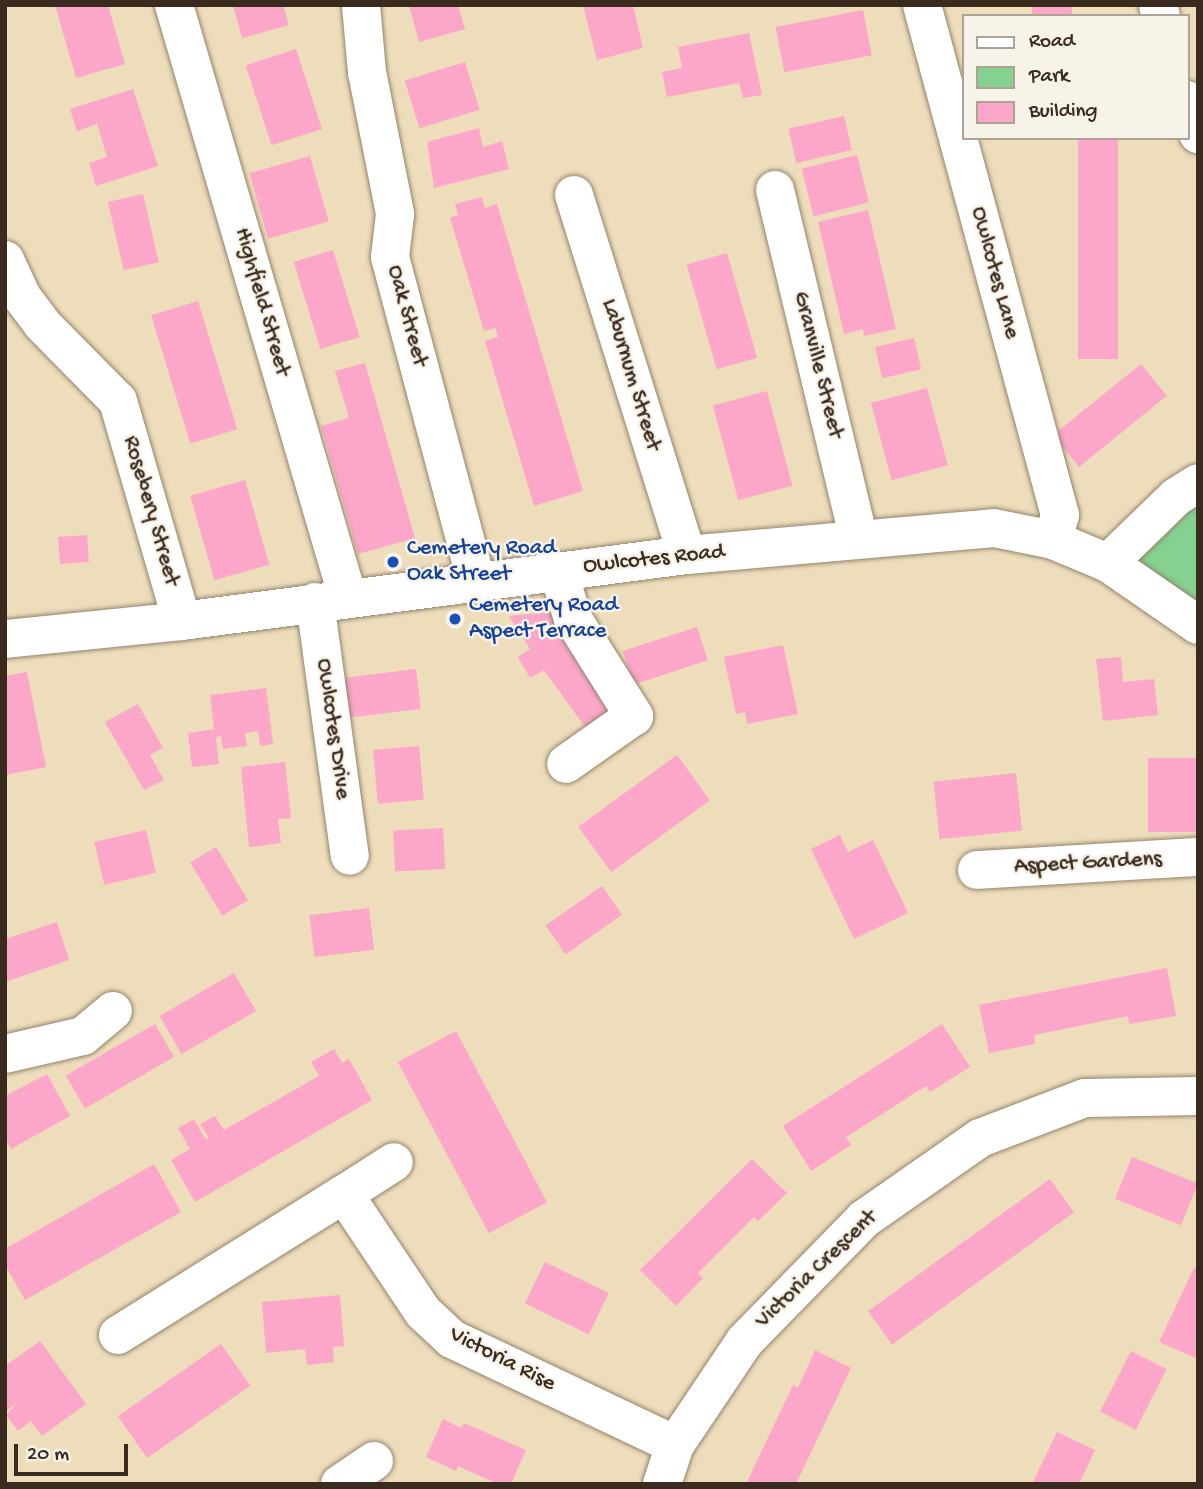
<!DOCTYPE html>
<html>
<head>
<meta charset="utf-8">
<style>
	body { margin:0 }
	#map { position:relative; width:1203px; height:1489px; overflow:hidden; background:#edddbb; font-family:"Gochi Hand",sans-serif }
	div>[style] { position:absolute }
	.green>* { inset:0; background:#85d18f }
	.building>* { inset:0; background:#fca6c9; transform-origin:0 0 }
	.roads { filter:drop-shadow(0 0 2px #94846c) drop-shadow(0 0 2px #94846c) }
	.minor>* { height:38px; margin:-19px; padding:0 19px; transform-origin:19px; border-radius:19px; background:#fff }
	.dots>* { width:19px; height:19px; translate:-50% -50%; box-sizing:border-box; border:4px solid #f7f3e8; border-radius:50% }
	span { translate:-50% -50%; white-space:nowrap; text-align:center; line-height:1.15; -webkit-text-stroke:5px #f7f3e8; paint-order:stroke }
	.street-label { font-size:23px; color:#3b2a1e }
	.transit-label { font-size:23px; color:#164399 }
	.left { translate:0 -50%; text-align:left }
	.frame { position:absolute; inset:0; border:7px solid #3b2a1e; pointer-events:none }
	.legend { position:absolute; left:962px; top:14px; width:228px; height:126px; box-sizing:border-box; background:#f7f3e8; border:2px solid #aca397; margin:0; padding:9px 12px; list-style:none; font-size:21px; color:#3b2a1e }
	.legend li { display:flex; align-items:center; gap:14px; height:35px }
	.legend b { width:35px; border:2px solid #aca397 }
	.scale { position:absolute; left:14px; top:1444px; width:114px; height:32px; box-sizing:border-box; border:4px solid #3b2a1e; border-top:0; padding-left:9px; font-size:21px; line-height:24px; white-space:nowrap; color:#3b2a1e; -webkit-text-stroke:5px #f7f3e8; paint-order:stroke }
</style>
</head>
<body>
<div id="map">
	<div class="green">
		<div style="clip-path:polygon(1198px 483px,1198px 625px,1108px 563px)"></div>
	</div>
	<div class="building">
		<div style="clip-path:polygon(55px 5px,108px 5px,125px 64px,76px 78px)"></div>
		<div style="clip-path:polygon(233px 5px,283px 5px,289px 25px,242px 38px)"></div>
		<div style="clip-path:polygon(409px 5px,458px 5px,465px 29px,419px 42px)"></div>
		<div style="clip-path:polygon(583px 5px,633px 5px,643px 48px,597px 60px)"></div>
		<div style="left:1032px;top:5px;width:40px;height:11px"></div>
		<div style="left:863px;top:10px;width:46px;height:89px;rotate:79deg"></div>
		<div style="clip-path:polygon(749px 33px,762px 95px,743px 98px,739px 83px,667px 97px,662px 72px,682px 68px,678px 47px)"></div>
		<div style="left:296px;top:49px;width:84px;height:53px;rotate:72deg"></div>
		<div style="left:465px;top:62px;width:50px;height:63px;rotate:73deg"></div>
		<div style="clip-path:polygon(133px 89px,158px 166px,96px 186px,89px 163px,107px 157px,97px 124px,77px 131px,70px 109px)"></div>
		<div style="left:844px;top:116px;width:35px;height:57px;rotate:77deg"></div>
		<div style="clip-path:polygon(479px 128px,483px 147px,502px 141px,509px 169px,434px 188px,427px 142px)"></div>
		<div style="left:1078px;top:138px;width:40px;height:221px"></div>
		<div style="left:857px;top:155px;width:49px;height:57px;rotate:76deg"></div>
		<div style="left:310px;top:156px;width:68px;height:63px;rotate:74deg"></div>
		<div style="left:143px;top:194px;width:70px;height:36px;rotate:77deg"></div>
		<div style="clip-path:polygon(482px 197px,485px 208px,497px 204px,583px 491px,534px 506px,485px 341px,498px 337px,495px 328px,484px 331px,450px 218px,458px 215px,455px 204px)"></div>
		<div style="clip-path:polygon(868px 210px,896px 329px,864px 336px,863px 329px,844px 334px,818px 222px)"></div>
		<div style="left:333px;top:250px;width:91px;height:41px;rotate:73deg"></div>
		<div style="left:727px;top:253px;width:109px;height:42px;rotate:74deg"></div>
		<div style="left:198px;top:301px;width:134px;height:49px;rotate:73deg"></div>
		<div style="left:914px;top:338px;width:32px;height:40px;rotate:77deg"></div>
		<div style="clip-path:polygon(365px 363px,415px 538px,358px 554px,321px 426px,349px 418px,335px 371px)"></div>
		<div style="left:1141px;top:364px;width:41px;height:113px;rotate:51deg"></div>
		<div style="left:927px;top:388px;width:80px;height:58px;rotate:75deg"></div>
		<div style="left:767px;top:391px;width:98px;height:56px;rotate:75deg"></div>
		<div style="left:245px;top:480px;width:88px;height:57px;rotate:74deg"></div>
		<div style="left:87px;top:535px;width:27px;height:29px;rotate:86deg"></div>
		<div style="clip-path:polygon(550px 612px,620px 711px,588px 731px,544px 670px,530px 678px,518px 657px,530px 649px,509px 616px)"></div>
		<div style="left:697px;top:627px;width:35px;height:78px;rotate:72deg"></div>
		<div style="clip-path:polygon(783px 645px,798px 714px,747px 724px,745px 712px,736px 714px,724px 657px)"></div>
		<div style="clip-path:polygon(1121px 657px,1123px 682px,1154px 679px,1158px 715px,1103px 721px,1096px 659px)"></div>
		<div style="left:416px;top:669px;width:40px;height:78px;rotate:83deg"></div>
		<div style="clip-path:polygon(27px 672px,46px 767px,5px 775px,5px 676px)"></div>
		<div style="clip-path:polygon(266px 688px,273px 744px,260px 746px,258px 731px,245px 733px,247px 746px,223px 749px,221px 736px,216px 737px,219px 764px,192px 767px,188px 733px,214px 729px,210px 695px)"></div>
		<div style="clip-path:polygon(138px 704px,163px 748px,150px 755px,164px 780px,144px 790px,105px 722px)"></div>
		<div style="left:419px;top:746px;width:54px;height:46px;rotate:85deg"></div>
		<div style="left:677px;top:755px;width:56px;height:122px;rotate:54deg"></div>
		<div style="left:1198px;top:758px;width:74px;height:50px;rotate:90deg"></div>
		<div style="clip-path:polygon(285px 762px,291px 818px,278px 819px,281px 843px,249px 847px,241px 767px)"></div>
		<div style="left:1016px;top:773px;width:58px;height:83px;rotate:84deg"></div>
		<div style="left:443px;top:828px;width:41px;height:50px;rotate:87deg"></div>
		<div style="left:146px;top:830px;width:44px;height:53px;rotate:77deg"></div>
		<div style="clip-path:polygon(840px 835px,848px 852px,873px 840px,908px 913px,854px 939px,811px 849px)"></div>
		<div style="left:216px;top:847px;width:62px;height:30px;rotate:59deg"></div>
		<div style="left:602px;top:886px;width:35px;height:69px;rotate:55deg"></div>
		<div style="left:369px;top:908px;width:42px;height:60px;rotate:83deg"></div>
		<div style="clip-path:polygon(57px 922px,69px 960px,5px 982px,5px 939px)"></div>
		<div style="clip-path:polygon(1167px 968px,1176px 1016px,1129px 1024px,1128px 1016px,1034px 1035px,1035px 1044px,989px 1053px,979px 1005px)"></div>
		<div style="left:234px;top:973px;width:44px;height:86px;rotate:60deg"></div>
		<div style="left:155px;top:1024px;width:38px;height:103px;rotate:60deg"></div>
		<div style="clip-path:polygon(942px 1024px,970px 1067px,930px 1092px,926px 1086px,846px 1137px,851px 1145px,811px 1171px,783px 1126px)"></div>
		<div style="left:456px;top:1031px;width:194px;height:66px;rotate:62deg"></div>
		<div style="clip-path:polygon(334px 1049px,342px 1063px,349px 1059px,372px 1100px,195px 1202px,171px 1160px,190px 1149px,178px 1128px,194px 1119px,206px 1140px,209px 1138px,200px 1124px,215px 1116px,224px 1130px,319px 1076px,311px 1062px)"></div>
		<div style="clip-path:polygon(47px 1074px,70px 1116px,11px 1149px,5px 1137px,5px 1096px)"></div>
		<div style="left:1132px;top:1157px;width:71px;height:45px;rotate:22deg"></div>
		<div style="clip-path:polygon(752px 1159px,787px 1193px,758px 1221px,754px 1217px,698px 1273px,703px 1278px,676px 1306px,640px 1270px)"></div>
		<div style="clip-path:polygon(154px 1164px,181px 1212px,25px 1300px,5px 1265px,5px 1249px)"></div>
		<div style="left:1050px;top:1179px;width:41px;height:225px;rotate:54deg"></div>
		<div style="left:545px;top:1262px;width:71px;height:46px;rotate:26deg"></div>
		<div style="clip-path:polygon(1194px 1268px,1198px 1269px,1198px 1359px,1159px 1342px)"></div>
		<div style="clip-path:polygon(340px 1295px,344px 1346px,333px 1347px,334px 1362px,307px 1365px,305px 1349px,266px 1353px,262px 1302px)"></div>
		<div style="clip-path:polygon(40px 1341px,86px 1404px,42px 1436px,31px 1421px,18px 1431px,6px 1415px,18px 1402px,5px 1412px,5px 1366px)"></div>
		<div style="left:221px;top:1344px;width:51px;height:126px;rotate:55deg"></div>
		<div style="clip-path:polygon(815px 1350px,851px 1368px,796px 1484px,746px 1484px,793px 1385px,798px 1388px)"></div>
		<div style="left:1131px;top:1351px;width:40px;height:68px;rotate:27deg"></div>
		<div style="clip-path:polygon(443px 1419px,461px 1428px,464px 1423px,526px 1450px,511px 1484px,498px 1484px,458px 1466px,456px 1471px,426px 1457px)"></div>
		<div style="clip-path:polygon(1057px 1432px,1095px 1450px,1081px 1480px,1079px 1484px,1032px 1484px)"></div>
	</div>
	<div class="roads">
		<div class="minor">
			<div style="left:174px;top:5px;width:618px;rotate:73.65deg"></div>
			<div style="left:361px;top:5px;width:67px;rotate:84.9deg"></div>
			<div style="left:367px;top:72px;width:145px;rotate:78.8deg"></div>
			<div style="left:395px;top:214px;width:43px;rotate:96.6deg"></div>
			<div style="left:390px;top:257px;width:335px;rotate:75.1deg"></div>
			<div style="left:922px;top:5px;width:528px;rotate:74.86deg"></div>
			<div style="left:1060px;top:515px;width:26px;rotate:106deg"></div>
			<div style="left:1158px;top:5px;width:11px;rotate:75deg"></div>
			<div style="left:1187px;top:100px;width:36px;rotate:72deg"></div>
			<div style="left:775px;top:190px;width:359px;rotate:76.5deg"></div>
			<div style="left:574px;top:195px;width:377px;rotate:72.6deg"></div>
			<div style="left:5px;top:260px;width:41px;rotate:65.3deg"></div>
			<div style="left:22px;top:297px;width:34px;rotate:53deg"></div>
			<div style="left:42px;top:324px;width:108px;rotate:45.4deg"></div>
			<div style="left:118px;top:401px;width:229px;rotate:73.8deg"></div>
			<div style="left:1108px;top:563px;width:95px;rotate:-44.1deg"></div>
			<div style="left:1176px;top:497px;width:26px;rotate:-32deg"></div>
			<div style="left:558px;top:571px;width:50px;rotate:72.6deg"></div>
			<div style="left:573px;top:619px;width:115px;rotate:57.8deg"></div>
			<div style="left:634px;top:716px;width:83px;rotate:144.8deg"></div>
			<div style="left:315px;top:602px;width:256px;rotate:82.2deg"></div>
			<div style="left:5px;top:639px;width:178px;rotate:-5.8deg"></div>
			<div style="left:182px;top:621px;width:509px;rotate:-7.45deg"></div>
			<div style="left:687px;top:555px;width:308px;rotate:-5deg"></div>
			<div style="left:994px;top:528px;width:60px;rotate:11.5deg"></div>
			<div style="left:1053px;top:540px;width:60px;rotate:22.7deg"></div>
			<div style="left:1108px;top:563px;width:109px;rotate:34.6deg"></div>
			<div style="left:977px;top:870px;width:221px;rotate:-3.4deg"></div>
			<div style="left:5px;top:1054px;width:80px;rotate:-13deg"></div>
			<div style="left:83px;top:1036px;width:39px;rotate:-40deg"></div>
			<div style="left:344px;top:1194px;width:59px;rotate:-32.6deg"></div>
			<div style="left:118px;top:1335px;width:266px;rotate:-32deg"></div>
			<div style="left:344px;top:1194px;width:142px;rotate:56.2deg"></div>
			<div style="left:423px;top:1312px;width:40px;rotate:43deg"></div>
			<div style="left:452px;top:1339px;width:247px;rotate:25.4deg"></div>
			<div style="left:340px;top:1484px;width:41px;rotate:-34.1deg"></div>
			<div style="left:662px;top:1484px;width:41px;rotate:-71.6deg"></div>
			<div style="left:675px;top:1445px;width:125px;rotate:-56.1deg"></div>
			<div style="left:745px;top:1341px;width:170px;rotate:-45.7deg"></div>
			<div style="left:864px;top:1219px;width:141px;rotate:-34.9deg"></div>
			<div style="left:980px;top:1138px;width:112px;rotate:-20.9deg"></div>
			<div style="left:1085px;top:1098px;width:113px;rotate:-1deg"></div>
		</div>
	</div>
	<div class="dots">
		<div style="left:393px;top:562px;background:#1a4fb4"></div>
		<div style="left:455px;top:619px;background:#1a4fb4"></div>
	</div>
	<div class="street-label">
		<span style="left:994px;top:273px;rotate:75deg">Owlcotes Lane</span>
		<span style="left:261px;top:302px;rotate:74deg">Highfield Street</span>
		<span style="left:406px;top:316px;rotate:75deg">Oak Street</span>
		<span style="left:817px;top:365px;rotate:76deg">Granville Street</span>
		<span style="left:630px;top:375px;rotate:73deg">Laburnum Street</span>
		<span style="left:150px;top:511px;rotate:74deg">Rosebery Street</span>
		<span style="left:654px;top:560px;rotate:-6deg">Owlcotes Road</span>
		<span style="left:332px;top:729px;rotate:82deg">Owlcotes Drive</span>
		<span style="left:1088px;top:864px;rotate:-3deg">Aspect Gardens</span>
		<span style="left:817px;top:1270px;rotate:-44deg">Victoria Crescent</span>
		<span style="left:502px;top:1360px;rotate:27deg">Victoria Rise</span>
	</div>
	<div class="transit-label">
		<span class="left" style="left:407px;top:562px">Cemetery Road<br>Oak Street</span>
		<span class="left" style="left:469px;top:619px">Cemetery Road<br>Aspect Terrace</span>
	</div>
	<div class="frame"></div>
	<ul class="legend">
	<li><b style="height:9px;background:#fff"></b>Road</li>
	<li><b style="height:19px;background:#85d18f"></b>Park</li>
	<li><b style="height:19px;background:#fca6c9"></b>Building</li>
	</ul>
	<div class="scale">20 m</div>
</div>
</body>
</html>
